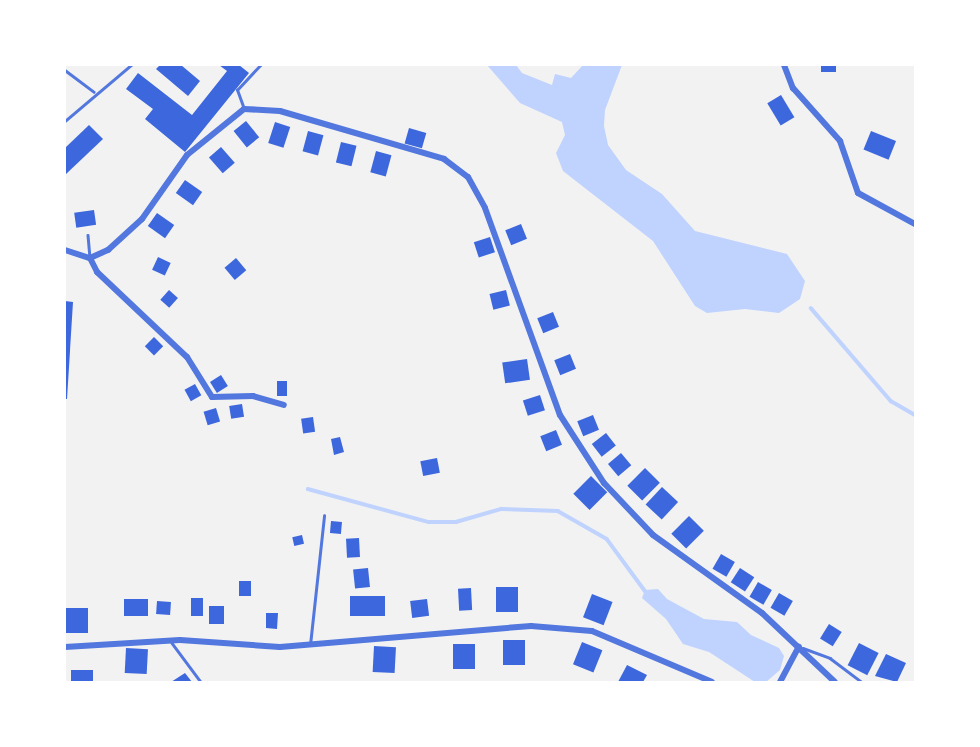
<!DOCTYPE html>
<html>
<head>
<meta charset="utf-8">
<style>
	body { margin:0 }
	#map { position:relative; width:980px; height:747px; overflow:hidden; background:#f2f2f2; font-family:Lato,sans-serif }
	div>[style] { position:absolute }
	.water>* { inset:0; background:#bfd3fe }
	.stream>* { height:3.5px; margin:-1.75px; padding:0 1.75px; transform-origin:1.75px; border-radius:1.75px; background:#bfd3fe }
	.building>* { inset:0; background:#3d67dc; transform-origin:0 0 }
	.service>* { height:2.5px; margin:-1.25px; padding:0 1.25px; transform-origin:1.25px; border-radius:1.25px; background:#5277de }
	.minor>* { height:6px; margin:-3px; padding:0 3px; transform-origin:3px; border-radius:3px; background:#5277de }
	span { translate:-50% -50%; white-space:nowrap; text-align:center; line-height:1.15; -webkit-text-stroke:6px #fff; paint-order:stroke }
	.frame { position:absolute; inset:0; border:66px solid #fff; pointer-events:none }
</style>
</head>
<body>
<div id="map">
	<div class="water">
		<div style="clip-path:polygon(487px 65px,516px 65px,522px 73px,552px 85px,555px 74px,571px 78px,583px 65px,622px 65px,605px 110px,604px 126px,608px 145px,626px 170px,662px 194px,695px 231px,787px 254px,805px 281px,800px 299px,779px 313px,745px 309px,707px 313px,695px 306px,653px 241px,563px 171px,556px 153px,565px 135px,562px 122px,520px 103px)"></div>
		<div style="clip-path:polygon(658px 589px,667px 599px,704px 619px,737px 622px,751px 635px,779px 648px,784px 656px,780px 670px,766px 682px,755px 682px,709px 652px,683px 644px,666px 619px,642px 598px,645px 590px)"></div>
	</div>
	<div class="stream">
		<div style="left:811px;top:308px;width:123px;rotate:49.3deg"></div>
		<div style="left:891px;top:401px;width:28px;rotate:30deg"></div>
		<div style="left:308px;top:489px;width:125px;rotate:15.3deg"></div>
		<div style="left:429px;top:522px;width:27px"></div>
		<div style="left:456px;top:522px;width:47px;rotate:-16.1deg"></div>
		<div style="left:501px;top:509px;width:57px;rotate:2deg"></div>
		<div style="left:558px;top:511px;width:56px;rotate:29.7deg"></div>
		<div style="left:607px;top:539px;width:66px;rotate:53.7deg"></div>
	</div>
	<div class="building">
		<div style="clip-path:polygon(160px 65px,181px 65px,200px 81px,188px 96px,156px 69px)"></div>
		<div style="clip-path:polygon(219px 65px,239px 65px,249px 73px,185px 152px,145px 119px,153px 109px,126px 89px,138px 73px,192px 115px,227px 71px)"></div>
		<div style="left:821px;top:65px;width:15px;height:7px"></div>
		<div style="left:781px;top:95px;width:26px;height:16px;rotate:59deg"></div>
		<div style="left:246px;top:121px;width:21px;height:16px;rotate:51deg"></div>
		<div style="left:275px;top:122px;width:16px;height:22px;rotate:18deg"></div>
		<div style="clip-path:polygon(89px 125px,103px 139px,65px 175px,65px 148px)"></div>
		<div style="left:409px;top:128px;width:18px;height:16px;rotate:16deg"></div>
		<div style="left:308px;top:131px;width:16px;height:21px;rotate:15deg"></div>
		<div style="left:871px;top:131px;width:27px;height:20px;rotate:22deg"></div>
		<div style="left:341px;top:142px;width:16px;height:21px;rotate:14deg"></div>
		<div style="left:221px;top:147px;width:21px;height:16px;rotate:49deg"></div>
		<div style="left:376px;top:151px;width:16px;height:22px;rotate:15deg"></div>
		<div style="left:185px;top:180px;width:21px;height:16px;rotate:35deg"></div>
		<div style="left:94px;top:210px;width:15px;height:20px;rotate:82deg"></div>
		<div style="left:157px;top:213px;width:21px;height:16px;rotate:35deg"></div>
		<div style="left:521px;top:224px;width:16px;height:17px;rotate:68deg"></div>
		<div style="left:490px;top:237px;width:16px;height:17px;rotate:72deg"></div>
		<div style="left:158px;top:257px;width:14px;height:14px;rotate:25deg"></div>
		<div style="left:236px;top:258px;width:16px;height:15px;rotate:50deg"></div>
		<div style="left:169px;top:290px;width:12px;height:13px;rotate:42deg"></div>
		<div style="left:506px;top:290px;width:16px;height:17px;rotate:76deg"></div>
		<div style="clip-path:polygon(65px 301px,73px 302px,67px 399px,65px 399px)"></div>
		<div style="left:553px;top:312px;width:16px;height:17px;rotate:68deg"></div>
		<div style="left:154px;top:337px;width:13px;height:13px;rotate:45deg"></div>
		<div style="left:570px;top:354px;width:16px;height:17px;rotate:68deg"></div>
		<div style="left:527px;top:359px;width:21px;height:25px;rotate:82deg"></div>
		<div style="left:221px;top:375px;width:13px;height:13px;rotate:58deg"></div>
		<div style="left:277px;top:381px;width:10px;height:15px"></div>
		<div style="left:195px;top:384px;width:13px;height:12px;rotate:61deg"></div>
		<div style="left:540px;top:395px;width:16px;height:18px;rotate:72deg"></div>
		<div style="left:242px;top:404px;width:13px;height:13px;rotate:81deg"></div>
		<div style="left:216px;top:408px;width:14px;height:13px;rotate:73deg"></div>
		<div style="left:593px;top:415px;width:16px;height:17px;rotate:68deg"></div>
		<div style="left:313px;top:417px;width:15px;height:12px;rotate:82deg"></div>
		<div style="left:556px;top:430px;width:16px;height:17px;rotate:68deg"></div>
		<div style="left:606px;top:433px;width:16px;height:18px;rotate:52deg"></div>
		<div style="clip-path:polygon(340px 437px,344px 452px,334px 455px,331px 439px)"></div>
		<div style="left:621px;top:453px;width:16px;height:17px;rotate:50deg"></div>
		<div style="left:437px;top:458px;width:15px;height:17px;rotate:79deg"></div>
		<div style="left:645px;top:468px;width:21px;height:25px;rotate:45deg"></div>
		<div style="left:591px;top:476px;width:23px;height:25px;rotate:45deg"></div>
		<div style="left:662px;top:487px;width:22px;height:24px;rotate:43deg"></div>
		<div style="left:689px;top:516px;width:21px;height:25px;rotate:45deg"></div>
		<div style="left:331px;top:521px;width:11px;height:12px;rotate:5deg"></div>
		<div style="left:302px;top:535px;width:9px;height:10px;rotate:77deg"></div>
		<div style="left:359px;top:538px;width:19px;height:13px;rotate:87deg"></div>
		<div style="left:721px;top:554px;width:16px;height:17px;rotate:30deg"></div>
		<div style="left:368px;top:568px;width:19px;height:15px;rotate:84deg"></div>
		<div style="left:740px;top:568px;width:17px;height:17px;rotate:33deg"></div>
		<div style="left:239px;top:581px;width:12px;height:15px"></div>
		<div style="left:758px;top:582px;width:16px;height:17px;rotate:30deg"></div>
		<div style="left:496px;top:587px;width:22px;height:25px"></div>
		<div style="left:471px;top:588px;width:22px;height:13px;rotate:87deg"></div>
		<div style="left:779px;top:593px;width:16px;height:17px;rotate:30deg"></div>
		<div style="left:592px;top:594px;width:22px;height:25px;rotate:21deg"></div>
		<div style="left:350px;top:596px;width:35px;height:20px"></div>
		<div style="left:191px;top:598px;width:12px;height:18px"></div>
		<div style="left:148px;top:599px;width:17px;height:24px;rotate:90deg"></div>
		<div style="left:427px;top:599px;width:17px;height:17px;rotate:83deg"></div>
		<div style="left:157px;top:601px;width:14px;height:13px;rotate:4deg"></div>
		<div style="left:209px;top:606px;width:15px;height:18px"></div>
		<div style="left:66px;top:608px;width:22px;height:25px"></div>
		<div style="clip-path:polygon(266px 613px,278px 613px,277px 629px,266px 628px)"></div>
		<div style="left:829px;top:624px;width:15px;height:17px;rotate:32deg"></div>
		<div style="left:503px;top:640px;width:22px;height:25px"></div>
		<div style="left:582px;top:642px;width:22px;height:24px;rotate:22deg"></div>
		<div style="left:859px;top:643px;width:22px;height:25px;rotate:27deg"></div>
		<div style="left:453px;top:644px;width:22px;height:25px"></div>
		<div style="left:374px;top:646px;width:22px;height:26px;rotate:3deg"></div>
		<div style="left:126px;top:648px;width:22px;height:25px;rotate:3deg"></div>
		<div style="clip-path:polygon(886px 654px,906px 663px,897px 682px,875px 676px)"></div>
		<div style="clip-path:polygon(627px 665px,647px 675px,643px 682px,618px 682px)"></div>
		<div style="left:71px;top:670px;width:22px;height:12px"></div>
		<div style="clip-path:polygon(185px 673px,192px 682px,171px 682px)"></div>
	</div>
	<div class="service">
		<div style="left:65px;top:70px;width:36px;rotate:37deg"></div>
		<div style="left:244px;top:109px;width:20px;rotate:-110deg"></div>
		<div style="left:237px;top:90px;width:34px;rotate:-47deg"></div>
		<div style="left:65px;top:121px;width:87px;rotate:-40.3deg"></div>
		<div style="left:88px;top:235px;width:21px;rotate:85deg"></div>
		<div style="left:172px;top:643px;width:49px;rotate:53.4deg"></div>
		<div style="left:310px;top:645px;width:130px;rotate:-83.8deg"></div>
		<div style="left:803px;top:648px;width:29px;rotate:20deg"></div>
		<div style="left:830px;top:658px;width:40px;rotate:37deg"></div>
	</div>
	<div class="minor">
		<div style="left:784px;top:65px;width:25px;rotate:69deg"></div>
		<div style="left:793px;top:88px;width:71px;rotate:48.4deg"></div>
		<div style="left:840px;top:141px;width:55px;rotate:70.9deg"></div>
		<div style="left:858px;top:193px;width:65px;rotate:28.5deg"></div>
		<div style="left:65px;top:250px;width:26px;rotate:18deg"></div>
		<div style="left:90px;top:258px;width:20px;rotate:-24deg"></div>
		<div style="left:108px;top:250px;width:46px;rotate:-42.4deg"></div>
		<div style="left:142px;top:219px;width:78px;rotate:-54.9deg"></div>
		<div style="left:187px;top:155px;width:73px;rotate:-38.9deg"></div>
		<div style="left:244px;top:109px;width:36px;rotate:3deg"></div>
		<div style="left:280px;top:111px;width:171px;rotate:16.3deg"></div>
		<div style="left:444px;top:159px;width:30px;rotate:37deg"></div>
		<div style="left:468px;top:177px;width:35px;rotate:61deg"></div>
		<div style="left:485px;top:208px;width:220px;rotate:70.1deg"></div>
		<div style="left:560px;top:415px;width:81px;rotate:57.1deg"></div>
		<div style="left:604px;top:483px;width:71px;rotate:46.7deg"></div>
		<div style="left:653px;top:535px;width:134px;rotate:35.6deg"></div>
		<div style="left:762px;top:613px;width:100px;rotate:43.4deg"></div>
		<div style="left:90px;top:258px;width:16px;rotate:63deg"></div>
		<div style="left:97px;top:272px;width:124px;rotate:43.4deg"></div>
		<div style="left:187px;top:357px;width:47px;rotate:58deg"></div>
		<div style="left:212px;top:397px;width:41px;rotate:-1.4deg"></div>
		<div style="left:253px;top:396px;width:32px;rotate:16deg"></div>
		<div style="left:65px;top:647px;width:115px;rotate:-3.5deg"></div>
		<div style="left:180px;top:640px;width:100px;rotate:4deg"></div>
		<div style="left:280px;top:647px;width:252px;rotate:-4.8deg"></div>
		<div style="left:531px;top:626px;width:61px;rotate:4.7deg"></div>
		<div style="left:592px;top:631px;width:130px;rotate:23deg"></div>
		<div style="left:780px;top:682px;width:40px;rotate:-62deg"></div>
	</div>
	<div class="frame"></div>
</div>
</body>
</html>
